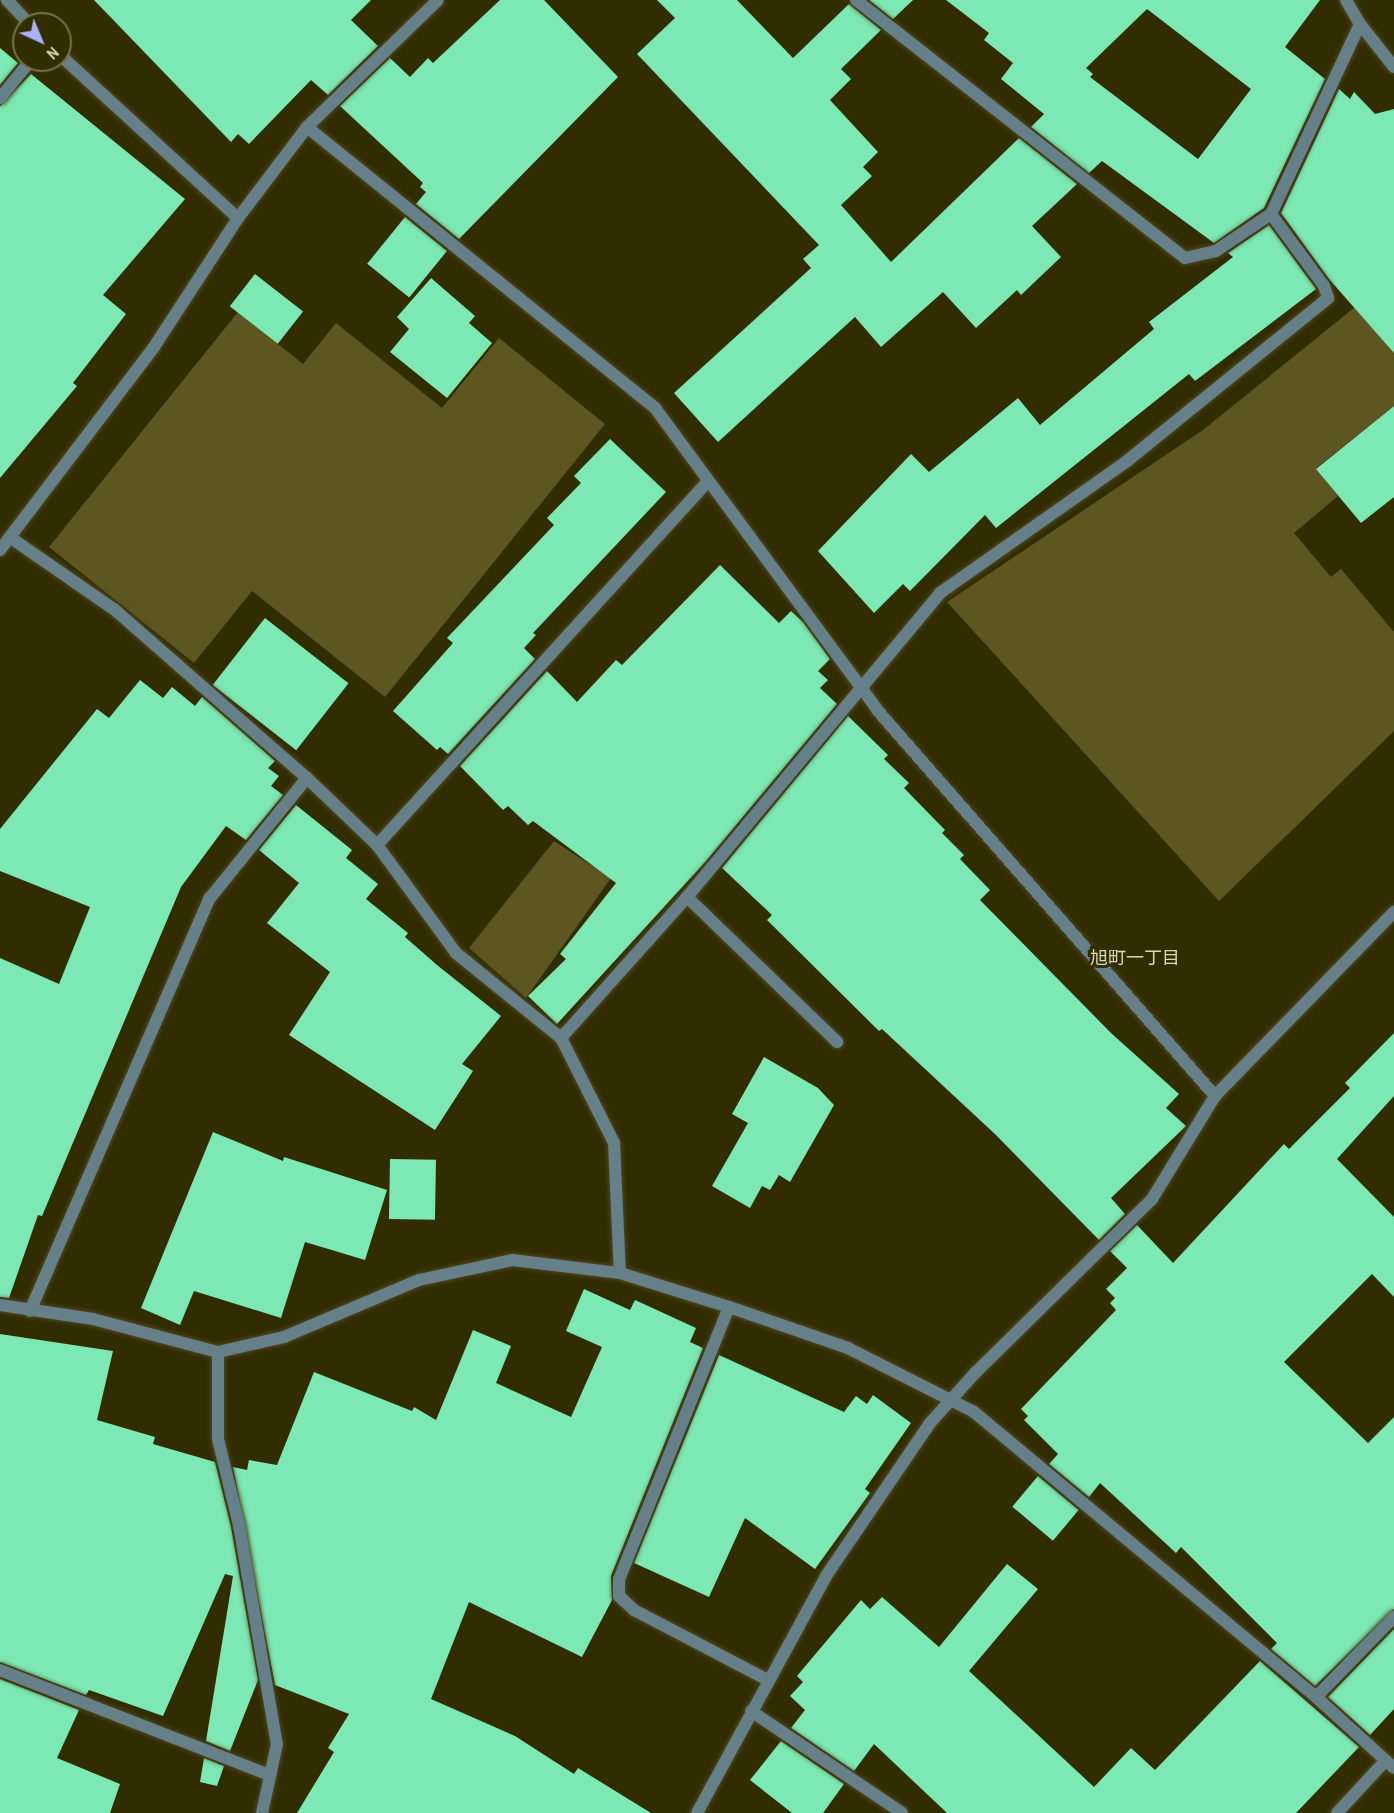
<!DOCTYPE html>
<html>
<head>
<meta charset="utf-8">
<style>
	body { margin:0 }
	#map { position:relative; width:1394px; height:1813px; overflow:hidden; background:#322c01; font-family:"Archivo Narrow","Noto Sans JP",sans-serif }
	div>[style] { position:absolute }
	.green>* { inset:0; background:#5e5620 }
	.building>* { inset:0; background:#7ce8b3; transform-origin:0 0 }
	.roads { filter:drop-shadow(0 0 2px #4d471f) drop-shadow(0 0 2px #4d471f) }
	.minor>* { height:12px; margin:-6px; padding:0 6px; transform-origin:6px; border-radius:6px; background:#668089 }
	span { translate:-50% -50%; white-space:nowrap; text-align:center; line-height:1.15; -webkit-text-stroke:6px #322c01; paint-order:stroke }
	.neighbourhood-label { font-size:18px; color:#dbd7bc }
	.north { position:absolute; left:12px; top:12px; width:60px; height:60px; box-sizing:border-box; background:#322c01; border:2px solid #76704c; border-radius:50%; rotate:136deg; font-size:16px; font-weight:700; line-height:24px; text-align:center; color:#dbd7bc }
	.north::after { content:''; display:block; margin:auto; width:21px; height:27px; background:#aab0fb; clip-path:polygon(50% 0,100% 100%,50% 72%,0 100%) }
</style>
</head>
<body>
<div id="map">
	<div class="green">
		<div style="clip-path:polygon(1355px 307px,1394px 353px,1394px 406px,1316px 468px,1338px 496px,1294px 533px,1331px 577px,1341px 569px,1394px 632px,1394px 731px,1219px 901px,947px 602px,1203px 430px)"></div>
		<div style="clip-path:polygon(238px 312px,303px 364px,336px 323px,442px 408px,499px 338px,605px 424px,385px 697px,252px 591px,194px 663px,49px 547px)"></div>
		<div style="clip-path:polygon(554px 841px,611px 878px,526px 998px,469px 948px)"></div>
	</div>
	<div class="building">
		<div style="clip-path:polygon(94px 0,371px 0,351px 20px,378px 46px,328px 95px,311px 80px,249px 144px,238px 134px,231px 142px)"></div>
		<div style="clip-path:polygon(500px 0,544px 0,618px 77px,459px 239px,416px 204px,426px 192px,420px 187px,423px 183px,340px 106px,390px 58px,410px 77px,428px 58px,433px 63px)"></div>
		<div style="clip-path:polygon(657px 0,737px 0,793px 58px,849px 4px,881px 30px,841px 69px,851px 79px,830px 100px,878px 152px,863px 167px,872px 176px,841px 205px,891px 262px,1019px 138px,1077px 184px,1032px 226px,1061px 257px,1021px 295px,1017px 290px,976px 328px,943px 292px,881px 347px,855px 317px,718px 442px,674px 393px,811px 268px,803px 259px,819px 245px,637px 54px,675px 18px)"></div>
		<div style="clip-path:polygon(869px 0,913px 0,893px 19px)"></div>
		<div style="clip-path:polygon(evenodd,946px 0,1320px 0,1285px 47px,1325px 79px,1264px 208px,1214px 243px,1102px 161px,1089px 173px,1031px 127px,1044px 114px,1001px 79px,1013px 63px,984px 40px,989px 33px,946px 0,1147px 9px,1251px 89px,1198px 159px,1090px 77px,1093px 74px,1086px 68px,1147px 9px)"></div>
		<div style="clip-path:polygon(0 48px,18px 63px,0 85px)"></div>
		<div style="clip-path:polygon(31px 74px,185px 199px,103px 295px,126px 314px,73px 383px,77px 386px,0 478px,0 106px)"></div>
		<div style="clip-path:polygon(1339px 89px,1350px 99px,1354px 92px,1375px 114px,1394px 109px,1394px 353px,1329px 279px,1281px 213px)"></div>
		<div style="left:405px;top:217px;width:54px;height:60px;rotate:39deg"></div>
		<div style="clip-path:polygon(1269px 225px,1316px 289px,1195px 381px,1189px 374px,996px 528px,985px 515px,910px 591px,903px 584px,874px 613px,818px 551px,911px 454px,929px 472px,1018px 398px,1040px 425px,1154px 329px,1149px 322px,1233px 257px,1228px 253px)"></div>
		<div style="left:255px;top:274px;width:61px;height:41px;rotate:38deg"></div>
		<div style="clip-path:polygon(431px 278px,475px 316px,469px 323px,492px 343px,447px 398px,390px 352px,409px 329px,397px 317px)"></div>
		<div style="clip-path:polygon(1394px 406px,1394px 497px,1361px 523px,1316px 469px)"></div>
		<div style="clip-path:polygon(610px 439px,666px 492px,533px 633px,536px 635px,524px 648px,535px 659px,448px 754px,440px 747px,437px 750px,393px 711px,453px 643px,447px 638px,554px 525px,547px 518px,581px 483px,574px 476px)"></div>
		<div style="clip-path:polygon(720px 565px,779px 623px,791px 611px,803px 622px,830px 659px,818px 671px,828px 680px,820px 688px,837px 704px,707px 860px,557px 1024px,528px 996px,566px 959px,560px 954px,616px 883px,533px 821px,528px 825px,508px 806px,503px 810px,460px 766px,547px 671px,577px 702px,616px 660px,622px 665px)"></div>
		<div style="left:265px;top:618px;width:106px;height:85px;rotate:38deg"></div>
		<div style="clip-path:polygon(140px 680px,163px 698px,172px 687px,195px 706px,202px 697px,275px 761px,268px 768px,279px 776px,271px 786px,283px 795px,246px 840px,226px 826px,181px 887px,42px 1216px,38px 1215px,9px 1298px,0 1297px,0 958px,59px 984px,90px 907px,0 871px,0 829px,97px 709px,109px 718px)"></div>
		<div style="clip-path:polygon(848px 716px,888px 755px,884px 759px,909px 783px,904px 788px,945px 830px,942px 833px,964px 855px,960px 859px,990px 890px,980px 900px,1111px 1033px,1179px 1094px,1166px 1108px,1186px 1126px,1111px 1198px,1125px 1214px,1099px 1240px,996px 1135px,882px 1029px,879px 1031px,767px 920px,772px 915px,722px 868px)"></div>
		<div style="clip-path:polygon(296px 805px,352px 850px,346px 858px,378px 884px,366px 899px,408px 933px,405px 937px,437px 965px,501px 1016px,462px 1064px,473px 1071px,435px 1130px,289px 1035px,330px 972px,267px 923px,299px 883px,259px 850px)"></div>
		<div style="clip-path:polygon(1394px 1033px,1394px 1096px,1337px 1159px,1394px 1217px,1394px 1297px,1372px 1274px,1284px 1362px,1368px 1443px,1394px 1417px,1394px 1609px,1315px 1686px,1271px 1649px,1277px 1643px,1181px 1547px,1176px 1553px,1100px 1483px,1089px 1497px,1049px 1464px,1058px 1454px,1024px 1420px,1028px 1416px,1021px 1409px,1116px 1310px,1110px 1303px,1115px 1298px,1106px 1289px,1127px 1268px,1110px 1251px,1137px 1225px,1173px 1263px,1284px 1144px,1289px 1149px,1350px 1088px,1345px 1083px)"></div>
		<div style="clip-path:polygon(764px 1057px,818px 1088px,834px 1105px,790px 1182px,779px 1175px,770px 1190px,762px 1186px,750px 1208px,712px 1186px,748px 1123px,732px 1114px)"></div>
		<div style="clip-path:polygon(213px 1132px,283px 1161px,284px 1157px,387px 1190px,365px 1260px,305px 1242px,281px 1318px,194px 1291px,180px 1325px,141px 1308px)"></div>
		<div style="left:390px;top:1159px;width:46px;height:60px;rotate:1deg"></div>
		<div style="clip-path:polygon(584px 1289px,630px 1310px,635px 1300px,696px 1328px,690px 1342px,703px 1348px,611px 1576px,612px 1600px,582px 1657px,469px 1602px,431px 1699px,515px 1736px,574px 1774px,578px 1768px,651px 1813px,297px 1813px,334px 1752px,328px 1748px,349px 1714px,275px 1685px,233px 1467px,247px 1470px,249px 1460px,277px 1465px,314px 1372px,412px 1411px,414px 1407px,436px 1420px,473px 1330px,511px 1346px,496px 1383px,571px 1417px,602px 1347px,566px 1331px)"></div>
		<div style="clip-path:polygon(0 1334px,113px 1351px,97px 1420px,155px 1437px,153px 1444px,215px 1462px,231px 1527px,258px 1680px,230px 1751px,206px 1741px,233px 1576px,225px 1574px,163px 1716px,89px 1690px,86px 1695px,0 1662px)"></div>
		<div style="clip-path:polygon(719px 1355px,844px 1412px,856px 1396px,867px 1404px,873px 1395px,911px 1423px,865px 1489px,870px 1493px,815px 1569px,745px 1518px,709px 1597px,634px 1563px)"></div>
		<div style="left:1038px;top:1476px;width:53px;height:40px;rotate:40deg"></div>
		<div style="clip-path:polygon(1007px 1564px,1038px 1589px,969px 1671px,1094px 1787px,1131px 1748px,1155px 1770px,1260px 1661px,1359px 1747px,1296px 1813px,947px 1813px,874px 1744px,854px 1771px,791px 1728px,805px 1710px,790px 1696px,803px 1682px,797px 1676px,861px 1600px,870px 1609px,882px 1597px,939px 1647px)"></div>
		<div style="clip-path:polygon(1394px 1629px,1394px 1709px,1370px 1735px,1328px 1697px)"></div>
		<div style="clip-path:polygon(0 1679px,79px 1710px,57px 1758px,120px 1784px,110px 1813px,0 1813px)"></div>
		<div style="clip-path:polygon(781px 1741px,844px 1784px,823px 1813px,792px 1813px,750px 1780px)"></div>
		<div style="clip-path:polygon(204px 1758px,224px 1766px,217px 1786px,200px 1782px)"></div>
	</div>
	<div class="roads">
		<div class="minor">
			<div style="left:7px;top:0;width:33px;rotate:47deg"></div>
			<div style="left:856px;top:0;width:418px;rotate:38.1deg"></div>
			<div style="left:1185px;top:258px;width:32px;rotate:-13deg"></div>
			<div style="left:1216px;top:251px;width:66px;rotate:-33.9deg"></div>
			<div style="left:1346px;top:0;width:28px;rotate:60deg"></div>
			<div style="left:1360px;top:24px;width:55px;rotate:51.7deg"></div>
			<div style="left:60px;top:55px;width:241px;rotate:42.5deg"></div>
			<div style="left:0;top:98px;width:49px;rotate:-50.8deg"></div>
			<div style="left:307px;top:127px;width:447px;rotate:38.9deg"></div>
			<div style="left:655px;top:408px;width:376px;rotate:53.6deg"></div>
			<div style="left:878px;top:711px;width:512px;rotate:48.8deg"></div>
			<div style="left:11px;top:538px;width:126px;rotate:34.7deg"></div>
			<div style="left:115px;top:610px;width:255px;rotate:41.2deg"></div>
			<div style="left:307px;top:778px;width:97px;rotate:43.7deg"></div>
			<div style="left:377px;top:845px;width:491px;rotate:-47.7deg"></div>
			<div style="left:0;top:550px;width:255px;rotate:-52.8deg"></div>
			<div style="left:154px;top:347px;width:154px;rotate:-56.9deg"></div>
			<div style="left:238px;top:218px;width:114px;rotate:-52.8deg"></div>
			<div style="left:307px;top:127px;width:182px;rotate:-44.1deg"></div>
			<div style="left:377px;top:845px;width:134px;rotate:53.8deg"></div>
			<div style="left:456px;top:953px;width:135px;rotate:39deg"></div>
			<div style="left:561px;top:1038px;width:118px;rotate:63.2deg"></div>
			<div style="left:614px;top:1143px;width:130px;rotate:87.4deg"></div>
			<div style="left:687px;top:897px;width:209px;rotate:44deg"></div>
			<div style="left:561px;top:1038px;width:189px;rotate:-48.2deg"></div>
			<div style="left:687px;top:897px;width:396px;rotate:-50.2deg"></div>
			<div style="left:940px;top:593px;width:229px;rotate:-35.2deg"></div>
			<div style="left:1127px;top:461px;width:259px;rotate:-39deg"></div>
			<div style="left:1328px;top:298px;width:13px;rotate:-108deg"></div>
			<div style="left:1324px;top:286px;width:89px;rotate:-126.4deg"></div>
			<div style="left:1271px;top:214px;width:210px;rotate:-64.9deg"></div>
			<div style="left:0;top:1305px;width:94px;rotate:8.6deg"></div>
			<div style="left:93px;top:1319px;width:129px;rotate:14.8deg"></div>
			<div style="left:218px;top:1352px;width:68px;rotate:-12.8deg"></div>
			<div style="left:284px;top:1337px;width:147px;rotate:-22.9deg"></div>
			<div style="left:419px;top:1280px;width:95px;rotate:-12.1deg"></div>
			<div style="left:512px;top:1260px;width:109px;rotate:6.9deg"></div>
			<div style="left:620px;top:1273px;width:114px;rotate:17.3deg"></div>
			<div style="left:729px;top:1307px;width:126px;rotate:19deg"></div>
			<div style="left:848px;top:1348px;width:141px;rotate:26.9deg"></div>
			<div style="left:974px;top:1412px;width:445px;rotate:39.8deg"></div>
			<div style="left:1316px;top:1697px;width:105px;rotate:42.3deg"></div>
			<div style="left:729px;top:1307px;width:293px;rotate:112deg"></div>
			<div style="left:619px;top:1579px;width:17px;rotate:90deg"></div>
			<div style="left:619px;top:1596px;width:21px;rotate:43deg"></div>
			<div style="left:634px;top:1610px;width:151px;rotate:27.6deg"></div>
			<div style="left:30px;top:1311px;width:451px;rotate:-66.5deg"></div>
			<div style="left:210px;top:898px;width:154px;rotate:-51.1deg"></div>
			<div style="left:218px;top:1352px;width:87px;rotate:90deg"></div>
			<div style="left:218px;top:1439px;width:89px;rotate:76.3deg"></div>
			<div style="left:239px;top:1525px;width:222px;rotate:80.2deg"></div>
			<div style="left:277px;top:1744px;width:71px;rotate:102.3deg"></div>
			<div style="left:0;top:1670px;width:290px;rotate:21.3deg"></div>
			<div style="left:1316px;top:1697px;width:112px;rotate:-45.7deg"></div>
			<div style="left:751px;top:1711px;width:182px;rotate:34deg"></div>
			<div style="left:697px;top:1813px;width:270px;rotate:-61.4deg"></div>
			<div style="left:826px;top:1576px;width:185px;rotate:-55.8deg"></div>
			<div style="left:930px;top:1423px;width:69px;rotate:-48deg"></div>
			<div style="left:976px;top:1372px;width:247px;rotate:-44.5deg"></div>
			<div style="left:1152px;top:1199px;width:121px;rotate:-58.5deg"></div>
			<div style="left:1215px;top:1096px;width:257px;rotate:-45.8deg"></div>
			<div style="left:1337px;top:1813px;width:72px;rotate:-47.2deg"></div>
		</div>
	</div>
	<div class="neighbourhood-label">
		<span style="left:1135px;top:958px">旭町一丁目</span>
	</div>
	<div class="north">N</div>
</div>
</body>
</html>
